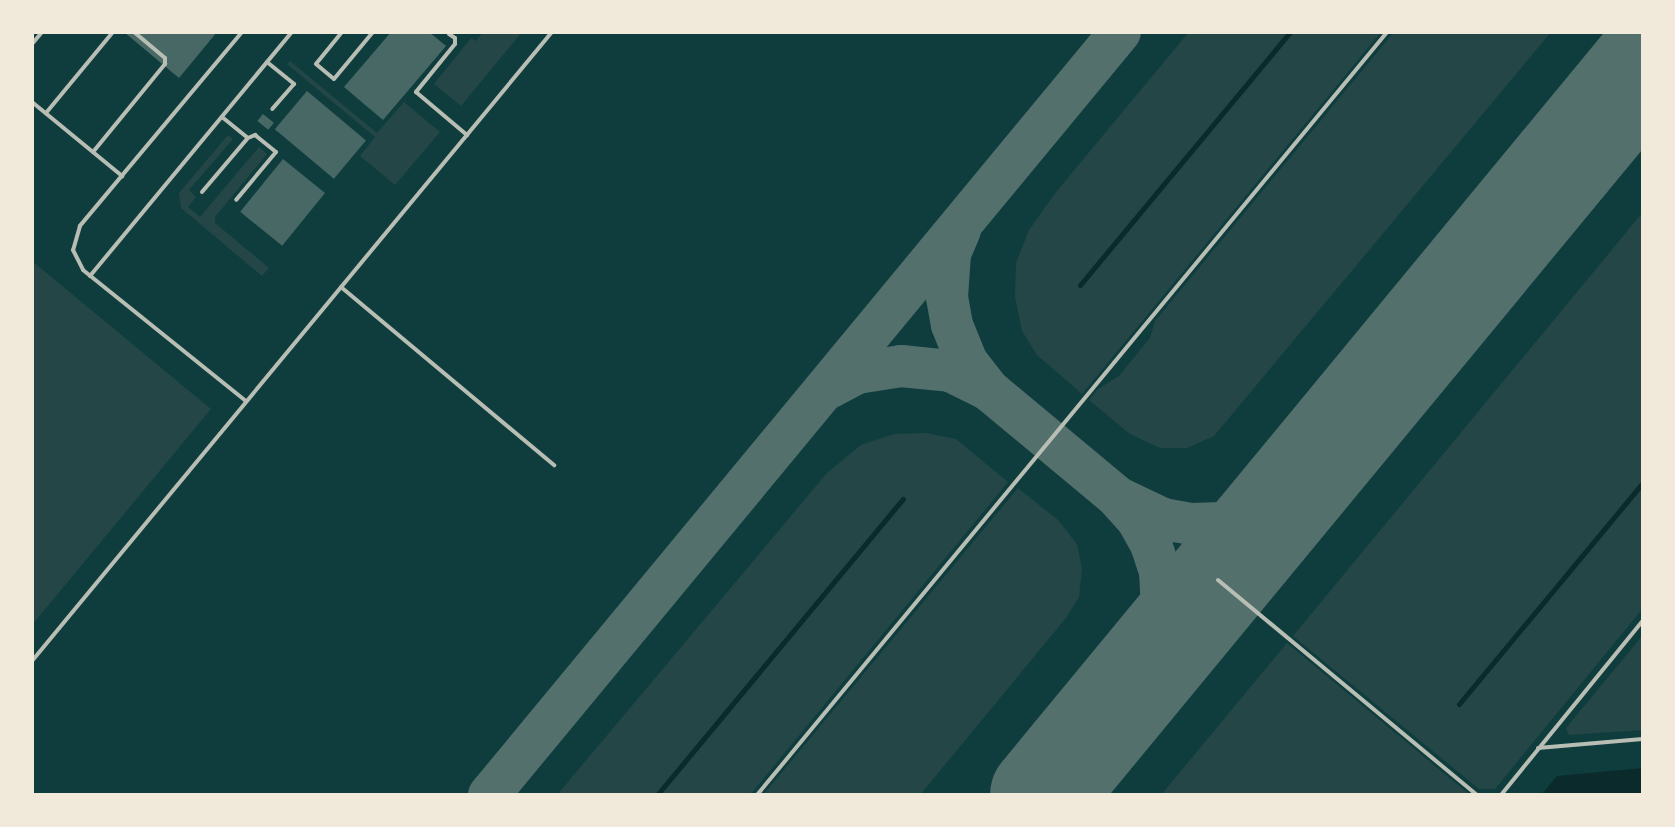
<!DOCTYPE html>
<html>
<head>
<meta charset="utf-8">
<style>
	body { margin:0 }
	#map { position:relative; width:1675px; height:827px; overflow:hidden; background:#0f3d3e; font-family:Poppins,sans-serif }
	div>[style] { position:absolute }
	.green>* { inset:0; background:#244646 }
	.water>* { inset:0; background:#0a2a2b }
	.stream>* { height:5px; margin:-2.5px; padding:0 2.5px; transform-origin:2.5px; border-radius:2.5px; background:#0a2a2b }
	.taxiway>* { height:42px; margin:-21px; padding:0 21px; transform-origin:21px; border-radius:21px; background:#53706d }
	.runway>* { height:104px; margin:-52px; padding:0 52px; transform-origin:52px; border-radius:52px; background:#53706d }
	.building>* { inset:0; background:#486865; transform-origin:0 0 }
	.service>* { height:4px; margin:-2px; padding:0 2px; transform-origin:2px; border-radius:2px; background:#b8beb3 }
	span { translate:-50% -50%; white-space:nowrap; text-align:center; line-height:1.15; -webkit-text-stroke:7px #f1e9da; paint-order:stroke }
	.frame { position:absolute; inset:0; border:34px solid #f1e9da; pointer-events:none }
</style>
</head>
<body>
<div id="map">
	<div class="green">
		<div style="clip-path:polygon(483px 32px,522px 32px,461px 106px,434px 84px,471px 38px,476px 41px)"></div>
		<div style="clip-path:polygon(1189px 32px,1381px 32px,1082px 394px,1037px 355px,1022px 331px,1015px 297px,1016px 263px,1029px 230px,1056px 192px)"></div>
		<div style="clip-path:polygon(1394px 32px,1551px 32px,1214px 436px,1187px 448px,1160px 448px,1130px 434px,1089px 400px,1098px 389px,1119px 376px,1150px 338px,1155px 321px)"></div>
		<div style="clip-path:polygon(290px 61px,377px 133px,404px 102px,440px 132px,395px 185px,360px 156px,375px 137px,287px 64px)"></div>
		<div style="clip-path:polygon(228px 135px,233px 139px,189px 190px,196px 197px,188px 207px,200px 217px,259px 147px,267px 154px,215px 217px,215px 223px,269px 268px,262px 276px,181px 208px,179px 193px)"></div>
		<div style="clip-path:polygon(1643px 212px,1643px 608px,1495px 789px,1479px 789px,1293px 636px)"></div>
		<div style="clip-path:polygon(32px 261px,211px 409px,32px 625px)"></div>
		<div style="clip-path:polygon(926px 433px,956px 439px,1008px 482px,750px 795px,557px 795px,827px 473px,861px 445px,894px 434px)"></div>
		<div style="clip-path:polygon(1018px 488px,1058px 520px,1077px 544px,1082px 569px,1079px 597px,1066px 618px,920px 795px,763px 795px)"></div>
		<div style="clip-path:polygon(1643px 635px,1643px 730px,1569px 735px,1566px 728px)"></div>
		<div style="clip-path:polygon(1287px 643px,1470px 795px,1161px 795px)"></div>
	</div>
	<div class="water">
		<div style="clip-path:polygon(1643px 768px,1643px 795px,1541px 795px,1557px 776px)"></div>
	</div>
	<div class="stream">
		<div style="left:1080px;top:285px;width:329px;rotate:-50.3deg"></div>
		<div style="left:1459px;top:704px;width:288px;rotate:-50.3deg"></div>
		<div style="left:657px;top:795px;width:385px;rotate:-50.3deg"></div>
	</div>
	<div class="taxiway">
		<div style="left:960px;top:230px;width:26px;rotate:113deg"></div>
		<div style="left:950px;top:254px;width:43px;rotate:94deg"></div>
		<div style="left:947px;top:297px;width:28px;rotate:80deg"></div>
		<div style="left:952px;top:325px;width:40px;rotate:68deg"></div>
		<div style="left:967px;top:362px;width:37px;rotate:52deg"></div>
		<div style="left:990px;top:391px;width:164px;rotate:39.8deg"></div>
		<div style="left:1116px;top:496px;width:31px;rotate:48deg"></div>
		<div style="left:1137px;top:519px;width:29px;rotate:61deg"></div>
		<div style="left:1151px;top:544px;width:28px;rotate:72deg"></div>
		<div style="left:1160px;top:571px;width:39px;rotate:87deg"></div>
		<div style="left:1162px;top:610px;width:29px;rotate:102deg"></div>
		<div style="left:1156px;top:638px;width:47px;rotate:114.9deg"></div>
		<div style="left:829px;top:388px;width:32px;rotate:-28deg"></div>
		<div style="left:857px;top:373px;width:45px;rotate:-9deg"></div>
		<div style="left:901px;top:366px;width:49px;rotate:5.8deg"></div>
		<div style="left:950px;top:371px;width:43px;rotate:26deg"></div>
		<div style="left:1121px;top:499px;width:47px;rotate:25.5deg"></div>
		<div style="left:1163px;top:519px;width:28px;rotate:10deg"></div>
		<div style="left:1191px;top:524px;width:31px;rotate:-2deg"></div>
		<div style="left:1222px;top:523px;width:50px;rotate:-18.8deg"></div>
		<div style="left:1269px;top:507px;width:38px;rotate:-39deg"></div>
		<div style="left:489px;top:795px;width:990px;rotate:-50.41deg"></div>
	</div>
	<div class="runway">
		<div style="left:1042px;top:795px;width:944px;rotate:-50.46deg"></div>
	</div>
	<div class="building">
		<div style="clip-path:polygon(124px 32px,217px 32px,179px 78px)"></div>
		<div style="clip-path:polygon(391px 32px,429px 32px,446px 46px,383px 120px,344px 87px)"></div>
		<div style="left:307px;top:91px;width:77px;height:50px;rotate:40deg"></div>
		<div style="left:263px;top:114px;width:14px;height:9px;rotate:39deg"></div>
		<div style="left:283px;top:159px;width:54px;height:68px;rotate:39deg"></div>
	</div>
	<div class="service">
		<div style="left:242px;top:32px;width:253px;rotate:129.9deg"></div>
		<div style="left:80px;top:226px;width:25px;rotate:106deg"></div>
		<div style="left:73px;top:250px;width:22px;rotate:63deg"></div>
		<div style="left:83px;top:270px;width:209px;rotate:38.8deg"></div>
		<div style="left:342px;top:32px;width:41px;rotate:129.1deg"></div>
		<div style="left:316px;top:64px;width:23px;rotate:40deg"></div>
		<div style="left:334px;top:79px;width:61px;rotate:-50.3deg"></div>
		<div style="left:449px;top:34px;width:7px;rotate:34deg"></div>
		<div style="left:455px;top:38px;width:6px;rotate:90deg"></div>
		<div style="left:455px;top:44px;width:62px;rotate:129.1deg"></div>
		<div style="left:416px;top:92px;width:67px;rotate:40.1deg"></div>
		<div style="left:32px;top:44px;width:16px;rotate:-50deg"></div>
		<div style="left:267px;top:62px;width:35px;rotate:39deg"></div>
		<div style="left:294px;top:84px;width:33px;rotate:131deg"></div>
		<div style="left:32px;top:102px;width:117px;rotate:39.4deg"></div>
		<div style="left:46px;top:113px;width:105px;rotate:-50.4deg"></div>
		<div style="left:222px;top:117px;width:33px;rotate:39deg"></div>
		<div style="left:248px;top:138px;width:8px;rotate:-23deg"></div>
		<div style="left:255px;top:135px;width:27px;rotate:39deg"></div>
		<div style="left:276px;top:152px;width:62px;rotate:129.8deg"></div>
		<div style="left:93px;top:152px;width:114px;rotate:-50.7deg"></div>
		<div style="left:165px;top:64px;width:6px;rotate:-90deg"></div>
		<div style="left:165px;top:58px;width:40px;rotate:-140deg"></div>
		<div style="left:202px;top:192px;width:70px;rotate:-49.7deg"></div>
		<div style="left:90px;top:276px;width:317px;rotate:-50.4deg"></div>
		<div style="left:341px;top:287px;width:278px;rotate:39.9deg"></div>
		<div style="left:1218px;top:580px;width:337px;rotate:39.7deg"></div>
		<div style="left:32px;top:661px;width:816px;rotate:-50.42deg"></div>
		<div style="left:1538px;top:748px;width:105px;rotate:-4.9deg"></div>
		<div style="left:757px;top:795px;width:989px;rotate:-50.45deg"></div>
		<div style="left:1501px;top:795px;width:225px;rotate:-50.9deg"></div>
	</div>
	<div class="frame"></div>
</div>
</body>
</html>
